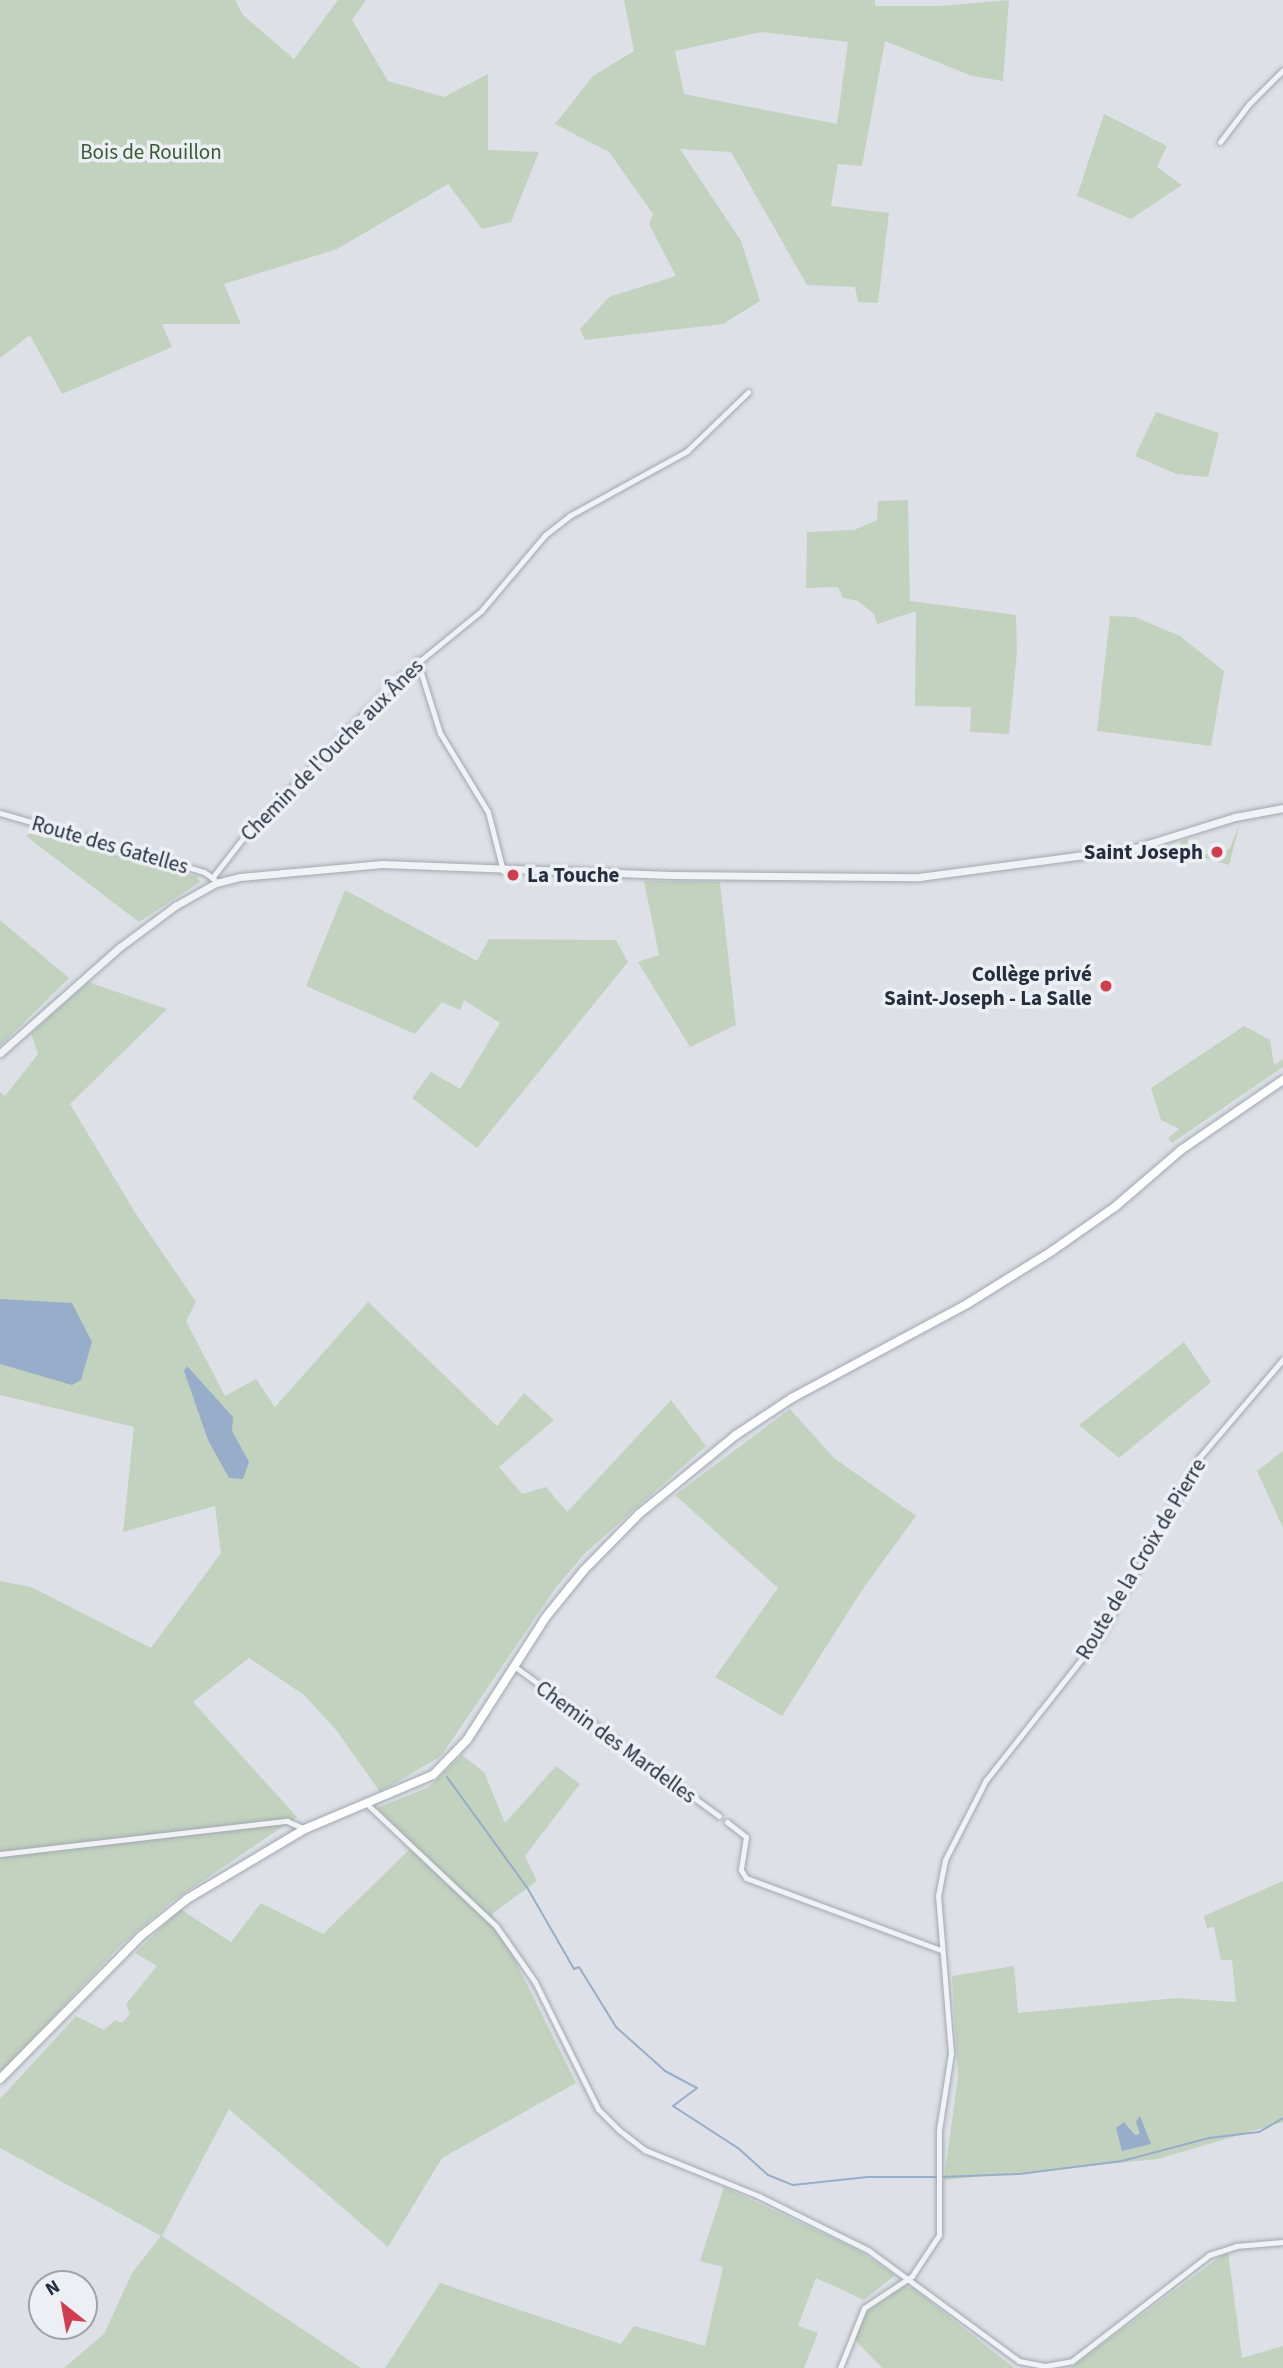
<!DOCTYPE html>
<html>
<head>
<meta charset="utf-8">
<style>
	body { margin:0 }
	#map { position:relative; width:1283px; height:2368px; overflow:hidden; background:#dde1e7; font-family:"Source Sans 3",sans-serif }
	div>[style] { position:absolute }
	.green>* { inset:0; background:#c2d2be }
	.water>* { inset:0; background:#97adc9 }
	.stream>* { height:2px; margin:-1px; padding:0 1px; transform-origin:1px; border-radius:1px; background:#97adc9 }
	.roads { filter:drop-shadow(0 0 2px #a2a8b1) drop-shadow(0 0 2px #a2a8b1) }
	.minor>* { height:5px; margin:-2.5px; padding:0 2.5px; transform-origin:2.5px; border-radius:2.5px; background:#f0f2f6 }
	.tertiary>* { height:7px; margin:-3.5px; padding:0 3.5px; transform-origin:3.5px; border-radius:3.5px; background:#f0f2f6 }
	.secondary>* { height:8px; margin:-4px; padding:0 4px; transform-origin:4px; border-radius:4px; background:#fff }
	.dots>* { width:19px; height:19px; translate:-50% -50%; box-sizing:border-box; border:4px solid #ecf0f5; border-radius:50% }
	span { translate:-50% -50%; white-space:nowrap; text-align:center; line-height:1.15; -webkit-text-stroke:7px #ecf0f5; paint-order:stroke }
	.park-label { font-size:21px; color:#395a33 }
	.street-label { font-size:21px; color:#262e3e }
	.poi-label { font-size:21px; color:#262e3e; font-weight:700 }
	.right { translate:-100% -50%; text-align:right }
	.left { translate:0 -50%; text-align:left }
	.north { position:absolute; left:28px; top:2270px; width:70px; height:70px; box-sizing:border-box; background:#ecf0f5; border:2px solid #9da2ac; border-radius:50%; rotate:329deg; font-size:19px; font-weight:700; line-height:28px; text-align:center; color:#262e3e }
	.north::after { content:''; display:block; margin:auto; width:24px; height:32px; background:#d13d4f; clip-path:polygon(50% 0,100% 100%,50% 72%,0 100%) }
</style>
</head>
<body>
<div id="map">
	<div class="green">
		<div style="clip-path:polygon(0 0,235px 0,243px 15px,294px 59px,338px 0,366px 0,352px 20px,388px 81px,444px 97px,488px 74px,488px 150px,539px 152px,511px 222px,482px 229px,448px 184px,337px 249px,224px 284px,241px 324px,162px 324px,172px 347px,62px 394px,30px 335px,0 358px)"></div>
		<div style="clip-path:polygon(evenodd,624px 0,875px 0,875px 6px,940px 6px,1009px 0,1003px 81px,972px 76px,885px 41px,862px 166px,838px 164px,831px 206px,889px 213px,878px 303px,858px 302px,855px 287px,807px 285px,731px 152px,680px 149px,741px 241px,760px 301px,723px 324px,585px 340px,580px 329px,609px 297px,676px 276px,649px 224px,653px 214px,609px 152px,555px 124px,593px 76px,634px 51px,624px 0,761px 32px,848px 42px,837px 124px,684px 94px,675px 51px,761px 32px)"></div>
		<div style="clip-path:polygon(1104px 114px,1167px 146px,1157px 167px,1182px 185px,1131px 219px,1077px 196px)"></div>
		<div style="clip-path:polygon(1156px 412px,1219px 433px,1208px 477px,1176px 474px,1135px 456px)"></div>
		<div style="clip-path:polygon(908px 500px,910px 601px,1016px 615px,1017px 652px,1009px 734px,970px 732px,971px 707px,915px 706px,916px 611px,877px 624px,874px 614px,858px 601px,843px 598px,838px 587px,806px 588px,807px 532px,854px 530px,877px 520px,878px 501px)"></div>
		<div style="clip-path:polygon(1110px 616px,1135px 617px,1180px 636px,1224px 671px,1211px 746px,1097px 731px)"></div>
		<div style="clip-path:polygon(1240px 823px,1229px 865px,1178px 850px,1181px 841px,1188px 839px,1187px 851px,1219px 856px,1230px 848px)"></div>
		<div style="clip-path:polygon(31px 833px,196px 876px,200px 882px,139px 922px,26px 836px)"></div>
		<div style="clip-path:polygon(644px 881px,720px 882px,736px 1025px,690px 1047px,638px 962px,659px 955px)"></div>
		<div style="clip-path:polygon(345px 890px,477px 961px,489px 939px,616px 940px,628px 962px,477px 1148px,412px 1098px,431px 1072px,460px 1089px,500px 1023px,464px 1000px,460px 1010px,442px 1002px,415px 1034px,306px 986px)"></div>
		<div style="clip-path:polygon(0 920px,69px 978px,0 1046px)"></div>
		<div style="clip-path:polygon(88px 982px,167px 1009px,70px 1104px,136px 1214px,196px 1302px,186px 1321px,225px 1396px,256px 1379px,275px 1407px,368px 1302px,497px 1426px,524px 1393px,554px 1420px,499px 1467px,522px 1494px,546px 1487px,567px 1512px,671px 1400px,706px 1446px,584px 1554px,554px 1590px,441px 1756px,380px 1792px,337px 1731px,304px 1695px,249px 1658px,193px 1702px,297px 1817px,170px 1903px,120px 1946px,0 2073px,0 1581px,31px 1587px,151px 1648px,221px 1553px,215px 1506px,123px 1532px,134px 1427px,0 1395px,0 1092px,5px 1096px,38px 1054px,31px 1033px)"></div>
		<div style="clip-path:polygon(1244px 1026px,1270px 1040px,1274px 1065px,1283px 1059px,1283px 1067px,1172px 1143px,1168px 1138px,1179px 1129px,1161px 1120px,1151px 1088px)"></div>
		<div style="clip-path:polygon(1184px 1342px,1211px 1382px,1119px 1458px,1079px 1425px)"></div>
		<div style="clip-path:polygon(790px 1409px,834px 1458px,916px 1516px,864px 1587px,782px 1716px,715px 1677px,778px 1588px,675px 1495px)"></div>
		<div style="clip-path:polygon(1283px 1451px,1283px 1528px,1257px 1471px)"></div>
		<div style="clip-path:polygon(462px 1755px,484px 1772px,505px 1823px,556px 1766px,580px 1784px,525px 1856px,537px 1881px,492px 1914px,576px 2083px,442px 2158px,388px 2247px,229px 2109px,162px 2236px,361px 2368px,64px 2368px,104px 2334px,132px 2273px,161px 2236px,0 2148px,0 2099px,76px 2016px,104px 2030px,115px 2020px,122px 2023px,130px 2014px,126px 2004px,157px 1966px,135px 1953px,180px 1909px,231px 1942px,261px 1903px,323px 1934px,414px 1845px,377px 1808px,429px 1787px)"></div>
		<div style="clip-path:polygon(1283px 1881px,1283px 2122px,1158px 2159px,944px 2180px,958px 2076px,952px 1976px,1014px 1966px,1018px 2013px,1177px 1998px,1236px 2002px,1232px 1960px,1221px 1960px,1214px 1927px,1207px 1928px,1204px 1916px)"></div>
		<div style="clip-path:polygon(724px 2187px,856px 2249px,895px 2275px,864px 2300px,816px 2278px,798px 2326px,818px 2333px,804px 2368px,385px 2368px,440px 2283px,621px 2344px,634px 2326px,705px 2346px,723px 2267px,700px 2261px)"></div>
		<div style="clip-path:polygon(1228px 2251px,1242px 2358px,1283px 2346px,1283px 2368px,1070px 2368px)"></div>
		<div style="clip-path:polygon(904px 2286px,913px 2288px,1014px 2368px,882px 2368px,852px 2337px,869px 2310px)"></div>
	</div>
	<div class="water">
		<div style="clip-path:polygon(0 1299px,72px 1303px,92px 1342px,81px 1380px,72px 1385px,0 1364px)"></div>
		<div style="clip-path:polygon(187px 1366px,233px 1417px,232px 1431px,249px 1462px,243px 1479px,229px 1478px,208px 1440px,184px 1371px)"></div>
		<div style="clip-path:polygon(1140px 2116px,1151px 2144px,1122px 2151px,1116px 2128px,1124px 2122px,1135px 2135px,1140px 2134px,1136px 2122px)"></div>
	</div>
	<div class="stream">
		<div style="left:447px;top:1777px;width:138px;rotate:54.1deg"></div>
		<div style="left:528px;top:1889px;width:92px;rotate:60.1deg"></div>
		<div style="left:574px;top:1969px;width:5px;rotate:-22deg"></div>
		<div style="left:579px;top:1967px;width:70px;rotate:58.3deg"></div>
		<div style="left:616px;top:2027px;width:66px;rotate:41.9deg"></div>
		<div style="left:665px;top:2071px;width:36px;rotate:28deg"></div>
		<div style="left:697px;top:2088px;width:30px;rotate:143deg"></div>
		<div style="left:673px;top:2106px;width:77px;rotate:32.9deg"></div>
		<div style="left:738px;top:2148px;width:40px;rotate:42deg"></div>
		<div style="left:768px;top:2175px;width:27px;rotate:22deg"></div>
		<div style="left:793px;top:2185px;width:75px;rotate:-6.1deg"></div>
		<div style="left:868px;top:2177px;width:68px"></div>
		<div style="left:941px;top:2177px;width:78px;rotate:-2.2deg"></div>
		<div style="left:1019px;top:2174px;width:104px;rotate:-7.2deg"></div>
		<div style="left:1122px;top:2161px;width:90px;rotate:-14.8deg"></div>
		<div style="left:1209px;top:2138px;width:50px;rotate:-6.8deg"></div>
		<div style="left:1259px;top:2132px;width:28px;rotate:-30deg"></div>
	</div>
	<div class="roads">
		<div class="minor">
			<div style="left:1220px;top:142px;width:48px;rotate:-52.7deg"></div>
			<div style="left:1249px;top:104px;width:48px;rotate:-45deg"></div>
			<div style="left:417px;top:660px;width:77px;rotate:72.5deg"></div>
			<div style="left:440px;top:733px;width:92px;rotate:58.7deg"></div>
			<div style="left:488px;top:812px;width:61px;rotate:75.7deg"></div>
			<div style="left:0;top:813px;width:212px;rotate:16.1deg"></div>
			<div style="left:204px;top:872px;width:12px;rotate:35deg"></div>
			<div style="left:212px;top:878px;width:51px;rotate:-52.2deg"></div>
			<div style="left:243px;top:838px;width:217px;rotate:-45.9deg"></div>
			<div style="left:394px;top:682px;width:112px;rotate:-39.2deg"></div>
			<div style="left:481px;top:611px;width:99px;rotate:-49.9deg"></div>
			<div style="left:545px;top:535px;width:31px;rotate:-38deg"></div>
			<div style="left:569px;top:516px;width:135px;rotate:-28.8deg"></div>
			<div style="left:687px;top:451px;width:85px;rotate:-44deg"></div>
			<div style="left:514px;top:1666px;width:254px;rotate:36.2deg"></div>
			<div style="left:368px;top:1805px;width:176px;rotate:43.4deg"></div>
			<div style="left:496px;top:1926px;width:68px;rotate:55.1deg"></div>
			<div style="left:535px;top:1982px;width:142px;rotate:63.6deg"></div>
			<div style="left:598px;top:2109px;width:30px;rotate:45deg"></div>
			<div style="left:619px;top:2130px;width:33px;rotate:38deg"></div>
			<div style="left:645px;top:2150px;width:123px;rotate:22deg"></div>
			<div style="left:759px;top:2196px;width:122px;rotate:26.4deg"></div>
			<div style="left:868px;top:2250px;width:187px;rotate:36.3deg"></div>
			<div style="left:1019px;top:2361px;width:26px;rotate:11deg"></div>
			<div style="left:1045px;top:2366px;width:27px;rotate:-10deg"></div>
			<div style="left:1072px;top:2361px;width:173px;rotate:-37.7deg"></div>
			<div style="left:1209px;top:2255px;width:28px;rotate:-18deg"></div>
			<div style="left:1236px;top:2246px;width:47px;rotate:-4.9deg"></div>
			<div style="left:727px;top:1822px;width:24px;rotate:38deg"></div>
			<div style="left:746px;top:1837px;width:33px;rotate:99deg"></div>
			<div style="left:741px;top:1870px;width:9px;rotate:58deg"></div>
			<div style="left:746px;top:1878px;width:208px;rotate:20.3deg"></div>
			<div style="left:0;top:1854px;width:289px;rotate:-6.6deg"></div>
			<div style="left:287px;top:1821px;width:20px;rotate:24deg"></div>
			<div style="left:840px;top:2368px;width:65px;rotate:-68.2deg"></div>
			<div style="left:864px;top:2308px;width:58px;rotate:-33.7deg"></div>
			<div style="left:912px;top:2276px;width:49px;rotate:-56.6deg"></div>
			<div style="left:939px;top:2235px;width:105px;rotate:-90deg"></div>
			<div style="left:939px;top:2130px;width:78px;rotate:-81.1deg"></div>
			<div style="left:951px;top:2053px;width:158px;rotate:-94.7deg"></div>
			<div style="left:938px;top:1896px;width:37px;rotate:-79deg"></div>
			<div style="left:945px;top:1860px;width:90px;rotate:-62.9deg"></div>
			<div style="left:986px;top:1780px;width:187px;rotate:-51.7deg"></div>
			<div style="left:1102px;top:1633px;width:199px;rotate:-61.1deg"></div>
			<div style="left:1198px;top:1459px;width:131px;rotate:-49.6deg"></div>
		</div>
		<div class="tertiary">
			<div style="left:0;top:1053px;width:160px;rotate:-41.5deg"></div>
			<div style="left:120px;top:947px;width:69px;rotate:-36.7deg"></div>
			<div style="left:175px;top:906px;width:47px;rotate:-29.3deg"></div>
			<div style="left:216px;top:883px;width:25px;rotate:-14deg"></div>
			<div style="left:240px;top:877px;width:143px;rotate:-5.2deg"></div>
			<div style="left:382px;top:864px;width:289px;rotate:2.2deg"></div>
			<div style="left:671px;top:875px;width:248px;rotate:0.5deg"></div>
			<div style="left:919px;top:877px;width:218px;rotate:-7.6deg"></div>
			<div style="left:1135px;top:848px;width:105px;rotate:-17.2deg"></div>
			<div style="left:1235px;top:817px;width:49px;rotate:-10.6deg"></div>
		</div>
		<div class="secondary">
			<div style="left:0;top:2079px;width:201px;rotate:-45.4deg"></div>
			<div style="left:141px;top:1936px;width:59px;rotate:-38.8deg"></div>
			<div style="left:187px;top:1899px;width:137px;rotate:-30.7deg"></div>
			<div style="left:305px;top:1829px;width:139px;rotate:-22.9deg"></div>
			<div style="left:433px;top:1775px;width:49px;rotate:-45.8deg"></div>
			<div style="left:467px;top:1740px;width:146px;rotate:-57.3deg"></div>
			<div style="left:546px;top:1617px;width:60px;rotate:-51deg"></div>
			<div style="left:584px;top:1570px;width:78px;rotate:-45.5deg"></div>
			<div style="left:639px;top:1514px;width:125px;rotate:-39.2deg"></div>
			<div style="left:736px;top:1435px;width:67px;rotate:-33.5deg"></div>
			<div style="left:792px;top:1398px;width:199px;rotate:-28.2deg"></div>
			<div style="left:967px;top:1304px;width:100px;rotate:-31.9deg"></div>
			<div style="left:1052px;top:1251px;width:78px;rotate:-35.1deg"></div>
			<div style="left:1116px;top:1206px;width:86px;rotate:-40.7deg"></div>
			<div style="left:1181px;top:1150px;width:124px;rotate:-34.5deg"></div>
		</div>
	</div>
	<div class="dots">
		<div style="left:1217px;top:852px;background:#d13d4f"></div>
		<div style="left:513px;top:875px;background:#d13d4f"></div>
		<div style="left:1106px;top:986px;background:#d13d4f"></div>
	</div>
	<div class="park-label">
		<span style="left:151px;top:152px">Bois de Rouillon</span>
	</div>
	<div class="street-label">
		<span style="left:332px;top:750px;rotate:-45deg">Chemin de l'Ouche aux Ânes</span>
		<span style="left:110px;top:845px;rotate:16deg">Route des Gatelles</span>
		<span style="left:1141px;top:1559px;rotate:-59deg">Route de la Croix de Pierre</span>
		<span style="left:616px;top:1742px;rotate:36deg">Chemin des Mardelles</span>
	</div>
	<div class="poi-label">
		<span class="right" style="left:1203px;top:852px">Saint Joseph</span>
		<span class="left" style="left:527px;top:875px">La Touche</span>
		<span class="right" style="left:1092px;top:986px">Collège privé<br>Saint-Joseph - La Salle</span>
	</div>
	<div class="north">N</div>
</div>
</body>
</html>
